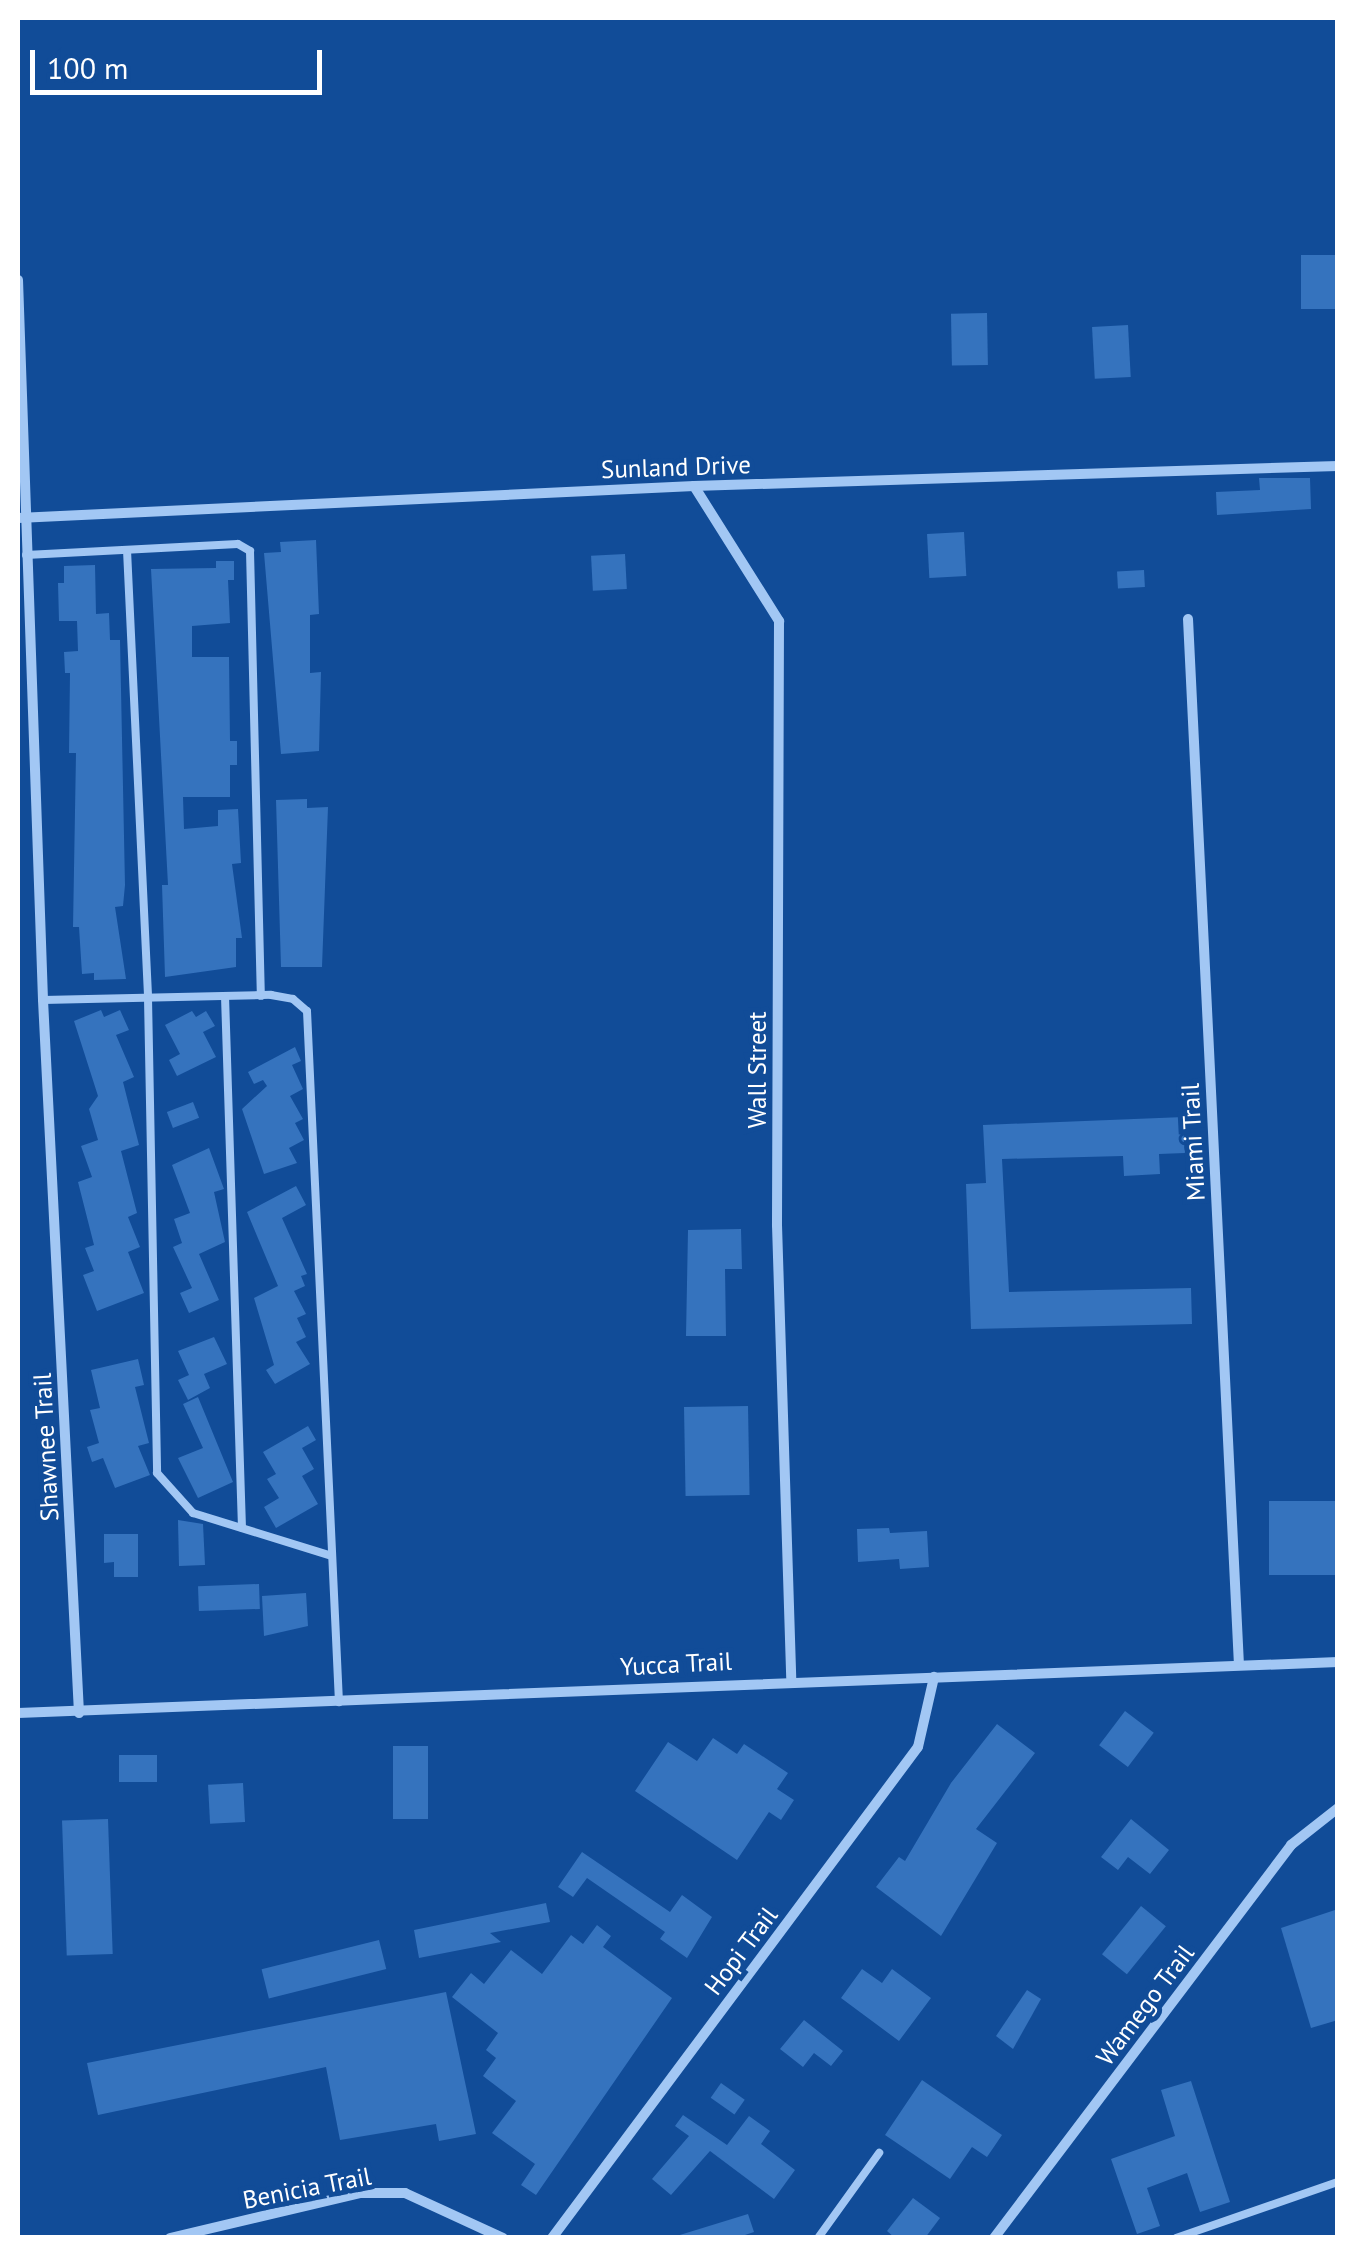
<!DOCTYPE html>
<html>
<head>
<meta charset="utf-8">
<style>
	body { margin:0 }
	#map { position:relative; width:1355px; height:2255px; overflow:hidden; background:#114c98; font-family:"PT Sans",sans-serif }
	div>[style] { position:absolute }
	.building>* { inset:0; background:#3573be; transform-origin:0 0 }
	.lane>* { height:8px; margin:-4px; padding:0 4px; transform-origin:4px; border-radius:4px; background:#a2c7f4 }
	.street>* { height:10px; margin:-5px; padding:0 5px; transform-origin:5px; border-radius:5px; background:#a2c7f4 }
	span { translate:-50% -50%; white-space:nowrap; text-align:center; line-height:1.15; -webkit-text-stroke:10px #114c98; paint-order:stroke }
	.street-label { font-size:25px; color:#fff }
	.frame { position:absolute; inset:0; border:20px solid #fff; pointer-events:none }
	.scale { position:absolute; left:30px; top:50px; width:292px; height:45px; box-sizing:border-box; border:5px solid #fff; border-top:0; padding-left:12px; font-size:30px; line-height:35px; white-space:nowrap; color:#fff; -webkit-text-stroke:8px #114c98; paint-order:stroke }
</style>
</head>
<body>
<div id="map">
	<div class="building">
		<div style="left:1338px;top:255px;width:54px;height:37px;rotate:90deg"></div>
		<div style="left:987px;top:313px;width:52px;height:36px;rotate:89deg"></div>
		<div style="left:1128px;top:325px;width:52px;height:36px;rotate:87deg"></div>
		<div style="clip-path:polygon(1259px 478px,1310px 478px,1311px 509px,1217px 515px,1216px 492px,1260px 490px)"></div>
		<div style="left:964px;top:532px;width:44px;height:37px;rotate:87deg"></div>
		<div style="clip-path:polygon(316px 540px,319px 614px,310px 615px,310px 673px,321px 672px,319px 751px,281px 754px,264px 553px,281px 552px,280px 542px)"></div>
		<div style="left:625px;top:554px;width:35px;height:34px;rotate:87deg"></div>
		<div style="clip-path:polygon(216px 561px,234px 561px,234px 580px,228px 580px,230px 623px,192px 626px,192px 657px,229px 657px,230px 741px,237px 741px,237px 765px,230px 765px,230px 797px,183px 797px,184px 829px,218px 826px,218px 810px,238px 809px,241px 863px,232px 864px,242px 938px,236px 938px,236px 967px,165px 977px,162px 885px,168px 885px,151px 569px,216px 568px)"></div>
		<div style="clip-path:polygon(95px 565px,96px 614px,109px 613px,110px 640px,120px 640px,125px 885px,123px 906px,115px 907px,126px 979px,94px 980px,94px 973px,82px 974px,79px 927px,73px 927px,76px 753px,69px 753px,70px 673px,65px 673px,64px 652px,78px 651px,77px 621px,59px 621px,58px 583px,64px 583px,64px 566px)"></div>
		<div style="left:1144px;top:570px;width:17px;height:27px;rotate:87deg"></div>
		<div style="clip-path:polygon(307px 799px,307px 808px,328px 807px,322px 967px,281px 967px,276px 800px)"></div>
		<div style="clip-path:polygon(101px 1010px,104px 1017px,120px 1010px,129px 1030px,116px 1035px,134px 1077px,123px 1082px,139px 1145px,121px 1151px,137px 1213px,128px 1217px,140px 1247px,128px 1252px,144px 1293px,97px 1311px,83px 1275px,94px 1271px,85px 1248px,94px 1245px,78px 1182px,92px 1177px,81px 1146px,98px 1140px,89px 1109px,98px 1096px,74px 1021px)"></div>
		<div style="clip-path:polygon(192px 1011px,196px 1017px,206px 1011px,215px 1026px,203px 1032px,216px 1057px,177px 1076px,169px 1060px,180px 1054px,165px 1025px)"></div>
		<div style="clip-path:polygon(295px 1047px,301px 1061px,292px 1065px,303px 1089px,290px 1096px,303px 1119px,295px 1123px,304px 1140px,289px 1148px,297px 1163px,264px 1174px,242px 1109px,267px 1086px,263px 1080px,254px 1084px,248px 1072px)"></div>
		<div style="left:193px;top:1102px;width:17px;height:28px;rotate:69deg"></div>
		<div style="clip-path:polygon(1184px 1117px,1185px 1153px,1159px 1154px,1160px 1174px,1124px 1176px,1123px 1156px,1002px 1159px,1009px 1292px,1191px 1288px,1192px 1324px,971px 1329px,966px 1184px,986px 1183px,983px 1125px)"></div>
		<div style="clip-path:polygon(209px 1148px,224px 1189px,214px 1192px,225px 1242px,199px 1254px,219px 1300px,189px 1313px,180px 1293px,192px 1288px,173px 1247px,182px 1243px,174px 1219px,190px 1213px,172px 1165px)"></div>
		<div style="clip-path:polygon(296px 1186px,306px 1205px,282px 1218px,307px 1274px,301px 1276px,305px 1286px,294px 1291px,306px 1314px,297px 1318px,306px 1337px,296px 1342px,310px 1364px,275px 1384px,266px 1370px,274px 1365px,254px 1298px,278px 1286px,247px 1212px)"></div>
		<div style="clip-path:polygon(741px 1229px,742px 1269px,725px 1269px,726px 1336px,686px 1336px,688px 1230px)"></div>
		<div style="clip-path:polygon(214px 1337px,227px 1364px,204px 1374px,210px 1388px,188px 1400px,178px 1380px,189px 1375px,178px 1351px)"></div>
		<div style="clip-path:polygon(138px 1359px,144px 1385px,135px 1387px,149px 1443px,138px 1446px,150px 1475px,115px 1488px,103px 1458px,92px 1462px,87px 1447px,99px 1443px,90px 1410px,100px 1408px,91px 1370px)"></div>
		<div style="clip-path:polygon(198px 1397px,233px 1482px,198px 1498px,178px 1458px,203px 1448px,183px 1404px)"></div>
		<div style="left:748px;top:1406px;width:89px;height:64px;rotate:89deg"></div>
		<div style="clip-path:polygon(308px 1426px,316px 1440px,302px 1448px,314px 1469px,302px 1476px,318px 1504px,276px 1528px,264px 1507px,279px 1498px,267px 1479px,276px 1474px,263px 1452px)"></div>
		<div style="left:1338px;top:1501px;width:74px;height:69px;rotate:90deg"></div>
		<div style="clip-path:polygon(178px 1520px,203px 1524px,205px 1565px,179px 1566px)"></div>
		<div style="clip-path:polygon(889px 1528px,890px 1533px,927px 1531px,929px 1567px,900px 1569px,899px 1559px,858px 1562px,857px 1529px)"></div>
		<div style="clip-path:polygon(104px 1534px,138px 1534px,138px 1577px,114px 1577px,114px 1562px,104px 1563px)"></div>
		<div style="left:259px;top:1584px;width:25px;height:61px;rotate:88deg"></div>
		<div style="clip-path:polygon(306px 1593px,308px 1626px,264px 1636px,262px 1596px)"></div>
		<div style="left:1125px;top:1711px;width:36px;height:43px;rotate:37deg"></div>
		<div style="clip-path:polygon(997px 1724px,1035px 1753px,976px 1829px,997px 1843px,941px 1936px,876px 1887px,899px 1857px,905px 1861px,951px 1783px)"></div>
		<div style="clip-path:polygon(713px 1738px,737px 1754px,744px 1744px,788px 1773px,777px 1789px,794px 1800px,781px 1820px,769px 1812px,737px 1860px,635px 1791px,668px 1742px,697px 1761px)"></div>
		<div style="left:393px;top:1746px;width:35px;height:73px"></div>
		<div style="left:119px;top:1755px;width:38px;height:27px"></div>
		<div style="left:243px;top:1783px;width:39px;height:35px;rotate:87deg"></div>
		<div style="left:108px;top:1819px;width:135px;height:46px;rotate:88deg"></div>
		<div style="clip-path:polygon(1131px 1819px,1169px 1850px,1150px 1874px,1128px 1857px,1118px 1870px,1101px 1857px)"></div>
		<div style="clip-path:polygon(582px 1852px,670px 1912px,682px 1895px,712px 1917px,687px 1958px,660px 1939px,665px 1932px,587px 1878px,573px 1897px,558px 1887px)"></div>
		<div style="clip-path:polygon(546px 1903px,550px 1922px,490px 1933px,501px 1942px,419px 1958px,414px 1930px)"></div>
		<div style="left:1141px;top:1906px;width:32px;height:62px;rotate:39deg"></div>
		<div style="clip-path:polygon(1338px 1909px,1338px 2020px,1311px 2028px,1281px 1928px)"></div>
		<div style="clip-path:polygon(597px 1925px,611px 1936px,603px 1947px,672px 1998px,536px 2195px,521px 2185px,535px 2164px,492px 2133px,516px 2101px,483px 2076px,496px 2058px,486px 2050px,498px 2033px,452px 1997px,471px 1973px,484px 1984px,511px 1950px,542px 1974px,571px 1935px,583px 1944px)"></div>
		<div style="left:379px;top:1940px;width:30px;height:121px;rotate:76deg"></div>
		<div style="clip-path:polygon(862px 1969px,882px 1983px,892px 1969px,931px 1998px,899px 2041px,841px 1998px)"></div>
		<div style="clip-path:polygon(1027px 1990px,1041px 1999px,1013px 2049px,996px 2036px)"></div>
		<div style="clip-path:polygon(446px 1992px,476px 2134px,439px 2141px,436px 2124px,340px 2140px,326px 2067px,98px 2115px,87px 2063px)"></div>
		<div style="clip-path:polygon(804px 2020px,843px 2051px,831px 2066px,814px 2053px,803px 2067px,780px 2049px)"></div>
		<div style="clip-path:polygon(922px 2080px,1002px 2135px,987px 2157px,972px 2147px,950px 2179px,885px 2135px)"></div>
		<div style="clip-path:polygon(1191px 2081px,1230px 2202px,1200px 2212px,1187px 2173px,1147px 2188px,1160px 2226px,1137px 2234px,1111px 2159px,1175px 2136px,1161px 2090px)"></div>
		<div style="left:721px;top:2083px;width:29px;height:18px;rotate:35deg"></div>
		<div style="clip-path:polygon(683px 2115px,727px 2145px,749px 2116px,770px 2131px,761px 2144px,795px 2170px,774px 2199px,710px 2151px,671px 2195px,652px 2179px,689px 2136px,675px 2126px)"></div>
		<div style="clip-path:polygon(913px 2198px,940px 2218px,925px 2238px,895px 2238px,887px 2231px)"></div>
		<div style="clip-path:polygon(748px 2214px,754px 2232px,736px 2238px,670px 2238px)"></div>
	</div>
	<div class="lane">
		<div style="left:127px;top:550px;width:448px;rotate:87.3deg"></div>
		<div style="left:148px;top:998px;width:475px;rotate:88.9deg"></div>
		<div style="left:157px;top:1473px;width:54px;rotate:48deg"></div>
		<div style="left:193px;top:1513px;width:145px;rotate:17.2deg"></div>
		<div style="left:26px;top:555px;width:212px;rotate:-3deg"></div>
		<div style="left:238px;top:544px;width:14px;rotate:30deg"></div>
		<div style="left:250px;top:551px;width:445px;rotate:88.6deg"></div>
		<div style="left:225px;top:996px;width:532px;rotate:88.17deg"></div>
		<div style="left:43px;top:1000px;width:228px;rotate:-1.3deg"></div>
		<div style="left:271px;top:995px;width:22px;rotate:10deg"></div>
		<div style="left:293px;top:999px;width:18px;rotate:41deg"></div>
		<div style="left:307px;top:1011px;width:692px;rotate:87.35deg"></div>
		<div style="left:818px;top:2238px;width:105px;rotate:-54.3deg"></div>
		<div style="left:1176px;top:2238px;width:171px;rotate:-19.1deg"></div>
	</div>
	<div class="street">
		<div style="left:18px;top:280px;width:720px;rotate:88.01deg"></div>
		<div style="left:43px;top:1000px;width:714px;rotate:87.11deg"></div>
		<div style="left:694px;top:486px;width:160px;rotate:57.8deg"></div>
		<div style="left:779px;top:621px;width:604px;rotate:90.19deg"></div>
		<div style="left:777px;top:1225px;width:453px;rotate:88.2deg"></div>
		<div style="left:18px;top:518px;width:677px;rotate:-2.71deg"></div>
		<div style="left:694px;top:486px;width:644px;rotate:-1.78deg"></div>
		<div style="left:1188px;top:619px;width:1046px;rotate:87.21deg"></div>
		<div style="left:18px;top:1713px;width:1321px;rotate:-2.21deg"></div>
		<div style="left:170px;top:2238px;width:195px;rotate:-13.3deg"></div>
		<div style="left:360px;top:2193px;width:45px"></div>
		<div style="left:405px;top:2193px;width:108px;rotate:24.7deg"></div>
		<div style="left:552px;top:2238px;width:612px;rotate:-53.3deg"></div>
		<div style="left:918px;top:1747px;width:72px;rotate:-77.1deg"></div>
		<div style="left:994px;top:2238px;width:493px;rotate:-52.9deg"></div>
		<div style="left:1291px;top:1845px;width:60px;rotate:-38.2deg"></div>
	</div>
	<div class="street-label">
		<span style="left:676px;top:467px;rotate:-2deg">Sunland Drive</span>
		<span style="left:757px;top:1070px;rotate:-90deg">Wall Street</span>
		<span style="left:1193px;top:1142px;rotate:-93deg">Miami Trail</span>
		<span style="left:46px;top:1447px;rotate:-93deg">Shawnee Trail</span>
		<span style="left:676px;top:1664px;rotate:-3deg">Yucca Trail</span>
		<span style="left:741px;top:1951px;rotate:-53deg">Hopi Trail</span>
		<span style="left:1145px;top:2005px;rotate:-53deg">Wamego Trail</span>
		<span style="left:307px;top:2188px;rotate:-11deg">Benicia Trail</span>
	</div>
	<div class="frame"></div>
	<div class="scale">100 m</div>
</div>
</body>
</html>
